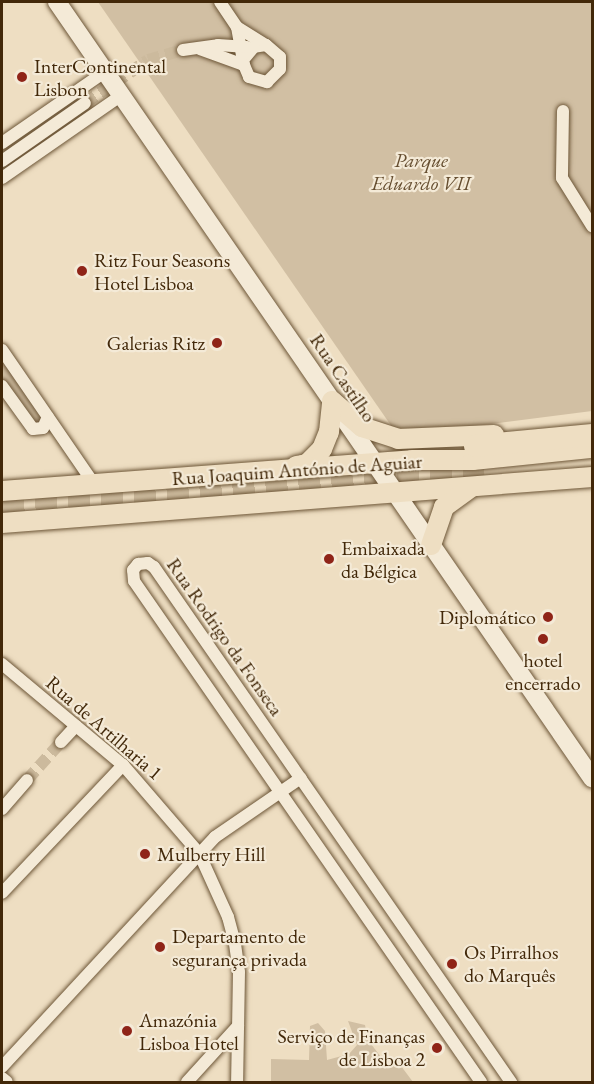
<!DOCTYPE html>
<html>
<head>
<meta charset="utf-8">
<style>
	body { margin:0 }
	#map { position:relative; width:594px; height:1084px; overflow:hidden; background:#eedec2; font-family:"EB Garamond",serif }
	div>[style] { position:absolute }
	.green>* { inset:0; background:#d1bfa3 }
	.street-tunnel>* { height:12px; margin-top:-6px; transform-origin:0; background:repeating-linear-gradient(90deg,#ccba9d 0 12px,transparent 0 18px) }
	.highway-tunnel>* { height:22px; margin-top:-11px; transform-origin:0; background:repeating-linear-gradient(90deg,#ccba9d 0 22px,transparent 0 33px) }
	.roads { filter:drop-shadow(0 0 2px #6d5637) drop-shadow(0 0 2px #6d5637) }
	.street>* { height:12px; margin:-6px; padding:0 6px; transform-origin:6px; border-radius:6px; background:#f4ead7 }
	.secondary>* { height:18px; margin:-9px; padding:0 9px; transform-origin:9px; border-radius:9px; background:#f4ead7 }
	.primary>* { height:20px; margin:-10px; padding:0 10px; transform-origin:10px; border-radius:10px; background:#eedec2 }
	.highway>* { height:22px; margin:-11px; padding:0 11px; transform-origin:11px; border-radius:11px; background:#eedec2 }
	.dots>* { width:16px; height:16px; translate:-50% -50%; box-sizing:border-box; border:3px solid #f4ead7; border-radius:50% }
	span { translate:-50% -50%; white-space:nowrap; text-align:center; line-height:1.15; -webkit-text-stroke:4.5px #f4ead7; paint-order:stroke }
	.poi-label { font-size:20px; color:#422809 }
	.left { translate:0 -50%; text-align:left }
	.right { translate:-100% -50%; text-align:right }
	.park-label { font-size:20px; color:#664e30; font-style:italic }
	.street-label { font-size:20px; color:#422809 }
	.frame { position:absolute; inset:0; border:3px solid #422809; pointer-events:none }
</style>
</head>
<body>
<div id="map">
	<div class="green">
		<div style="clip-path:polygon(98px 2px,592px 2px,592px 411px,429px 432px,392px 427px)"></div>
		<div style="clip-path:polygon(2px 358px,42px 416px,41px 424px,33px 423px,2px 378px)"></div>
		<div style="clip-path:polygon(348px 1021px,365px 1025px,368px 1040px,387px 1065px,398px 1062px,413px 1082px,271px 1082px,271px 1059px,309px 1060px,310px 1026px,318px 1023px,325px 1031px,327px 1060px,349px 1054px,357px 1045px)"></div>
	</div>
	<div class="street-tunnel">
		<div style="left:85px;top:103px;width:76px;rotate:-34.3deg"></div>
		<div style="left:148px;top:60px;width:36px;rotate:-16deg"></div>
		<div style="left:27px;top:780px;width:51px;rotate:-48.2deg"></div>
	</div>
	<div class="highway-tunnel">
		<div style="left:2px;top:503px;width:483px;rotate:-4.3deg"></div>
	</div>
	<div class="roads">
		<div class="street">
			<div style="left:220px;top:2px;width:30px;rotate:56deg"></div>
			<div style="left:237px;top:27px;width:34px;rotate:32deg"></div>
			<div style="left:237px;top:27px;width:39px;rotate:80deg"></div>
			<div style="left:244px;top:65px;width:13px;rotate:67deg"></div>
			<div style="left:249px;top:77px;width:19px;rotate:16deg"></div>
			<div style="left:267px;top:82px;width:18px;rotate:-45deg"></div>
			<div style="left:280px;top:69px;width:12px;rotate:-90deg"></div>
			<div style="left:280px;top:57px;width:18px;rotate:-139deg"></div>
			<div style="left:266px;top:45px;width:12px;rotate:171deg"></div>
			<div style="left:254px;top:47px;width:16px;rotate:130deg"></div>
			<div style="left:200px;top:49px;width:47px;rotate:20deg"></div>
			<div style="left:183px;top:50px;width:35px;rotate:-8deg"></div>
			<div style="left:218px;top:45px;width:29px;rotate:4deg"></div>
			<div style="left:563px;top:111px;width:67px;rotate:90.9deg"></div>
			<div style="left:562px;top:178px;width:57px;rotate:58deg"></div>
			<div style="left:2px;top:143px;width:126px;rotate:-34.7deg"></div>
			<div style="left:2px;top:161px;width:101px;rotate:-34.9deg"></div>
			<div style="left:2px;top:178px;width:146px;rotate:-34.7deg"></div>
			<div style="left:2px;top:350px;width:163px;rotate:55.5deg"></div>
			<div style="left:2px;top:386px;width:53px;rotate:54.2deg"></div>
			<div style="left:33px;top:429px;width:10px;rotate:-6deg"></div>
			<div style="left:43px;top:428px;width:12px;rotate:-66deg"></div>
			<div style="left:2px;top:664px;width:158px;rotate:39.9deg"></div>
			<div style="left:123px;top:765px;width:116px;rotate:49.2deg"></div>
			<div style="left:199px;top:853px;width:70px;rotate:65.6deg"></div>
			<div style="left:228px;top:917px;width:28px;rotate:75deg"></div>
			<div style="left:235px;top:944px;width:28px;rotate:82deg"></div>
			<div style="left:239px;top:972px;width:110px;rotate:91deg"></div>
			<div style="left:61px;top:742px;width:22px;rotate:-47deg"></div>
			<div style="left:2px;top:809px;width:38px;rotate:-49deg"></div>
			<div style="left:2px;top:893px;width:176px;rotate:-46.6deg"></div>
			<div style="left:2px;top:1067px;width:313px;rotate:-47.2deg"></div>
			<div style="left:215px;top:837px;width:104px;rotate:-34.5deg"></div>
			<div style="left:2px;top:1078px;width:6px;rotate:39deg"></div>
			<div style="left:187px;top:1082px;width:76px;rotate:-47.7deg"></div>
			<div style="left:481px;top:1082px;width:609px;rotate:-124.71deg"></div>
			<div style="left:134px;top:581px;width:11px;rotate:-95deg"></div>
			<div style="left:133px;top:570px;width:8px;rotate:-50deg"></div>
			<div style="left:138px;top:564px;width:10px;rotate:-6deg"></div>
			<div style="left:148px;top:563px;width:7px;rotate:34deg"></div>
			<div style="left:154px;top:567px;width:627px;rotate:55.27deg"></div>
		</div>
		<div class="secondary">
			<div style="left:57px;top:2px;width:943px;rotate:55.42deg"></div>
		</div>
		<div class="primary">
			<div style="left:332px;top:401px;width:40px;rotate:41deg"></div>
			<div style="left:362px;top:427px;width:38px;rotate:18deg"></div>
			<div style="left:398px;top:439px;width:96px;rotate:-2.4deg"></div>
			<div style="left:296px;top:466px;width:11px;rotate:-10deg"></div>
			<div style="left:307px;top:464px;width:21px;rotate:-45deg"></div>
			<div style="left:322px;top:449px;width:18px;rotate:-68deg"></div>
			<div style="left:329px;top:432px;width:31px;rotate:-84deg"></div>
			<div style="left:2px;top:491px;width:411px;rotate:-4.3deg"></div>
			<div style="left:412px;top:460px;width:61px"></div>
			<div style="left:473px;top:460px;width:120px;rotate:-5.8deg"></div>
			<div style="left:2px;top:523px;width:592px;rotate:-4.46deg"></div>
			<div style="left:431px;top:545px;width:40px;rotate:-71.1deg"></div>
			<div style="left:444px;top:507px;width:34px;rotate:-36deg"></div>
		</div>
		<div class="highway">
			<div style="left:475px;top:446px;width:118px;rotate:-5.4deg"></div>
		</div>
	</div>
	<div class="dots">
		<div style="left:22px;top:77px;background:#8f2418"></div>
		<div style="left:82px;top:271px;background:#8f2418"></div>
		<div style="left:217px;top:343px;background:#8f2418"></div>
		<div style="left:329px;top:559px;background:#8f2418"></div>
		<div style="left:548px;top:617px;background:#8f2418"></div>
		<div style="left:543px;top:639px;background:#8f2418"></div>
		<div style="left:145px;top:854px;background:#8f2418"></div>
		<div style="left:160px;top:947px;background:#8f2418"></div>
		<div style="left:452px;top:964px;background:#8f2418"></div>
		<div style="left:127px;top:1031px;background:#8f2418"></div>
		<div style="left:437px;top:1048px;background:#8f2418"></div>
	</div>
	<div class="poi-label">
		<span class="left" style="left:34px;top:78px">InterContinental<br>Lisbon</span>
		<span class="left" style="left:94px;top:272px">Ritz Four Seasons<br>Hotel Lisboa</span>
		<span class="right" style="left:205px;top:343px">Galerias Ritz</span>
		<span class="left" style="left:341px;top:560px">Embaixada<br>da Bélgica</span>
		<span class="right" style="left:536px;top:617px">Diplomático</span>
		<span style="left:543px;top:672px">hotel<br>encerrado</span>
		<span class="left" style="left:157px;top:854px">Mulberry Hill</span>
		<span class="left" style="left:172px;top:948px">Departamento de<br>segurança privada</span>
		<span class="left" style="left:464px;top:964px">Os Pirralhos<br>do Marquês</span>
		<span class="left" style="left:139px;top:1032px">Amazónia<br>Lisboa Hotel</span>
		<span class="right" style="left:425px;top:1048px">Serviço de Finanças<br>de Lisboa 2</span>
	</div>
	<div class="park-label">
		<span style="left:421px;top:172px">Parque<br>Eduardo VII</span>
	</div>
	<div class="street-label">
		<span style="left:343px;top:378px;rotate:56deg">Rua Castilho</span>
		<span style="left:297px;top:470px;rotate:-4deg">Rua Joaquim António de Aguiar</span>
		<span style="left:225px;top:637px;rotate:55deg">Rua Rodrigo da Fonseca</span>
		<span style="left:104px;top:728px;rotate:41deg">Rua de Artilharia 1</span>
	</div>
	<div class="frame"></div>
</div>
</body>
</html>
